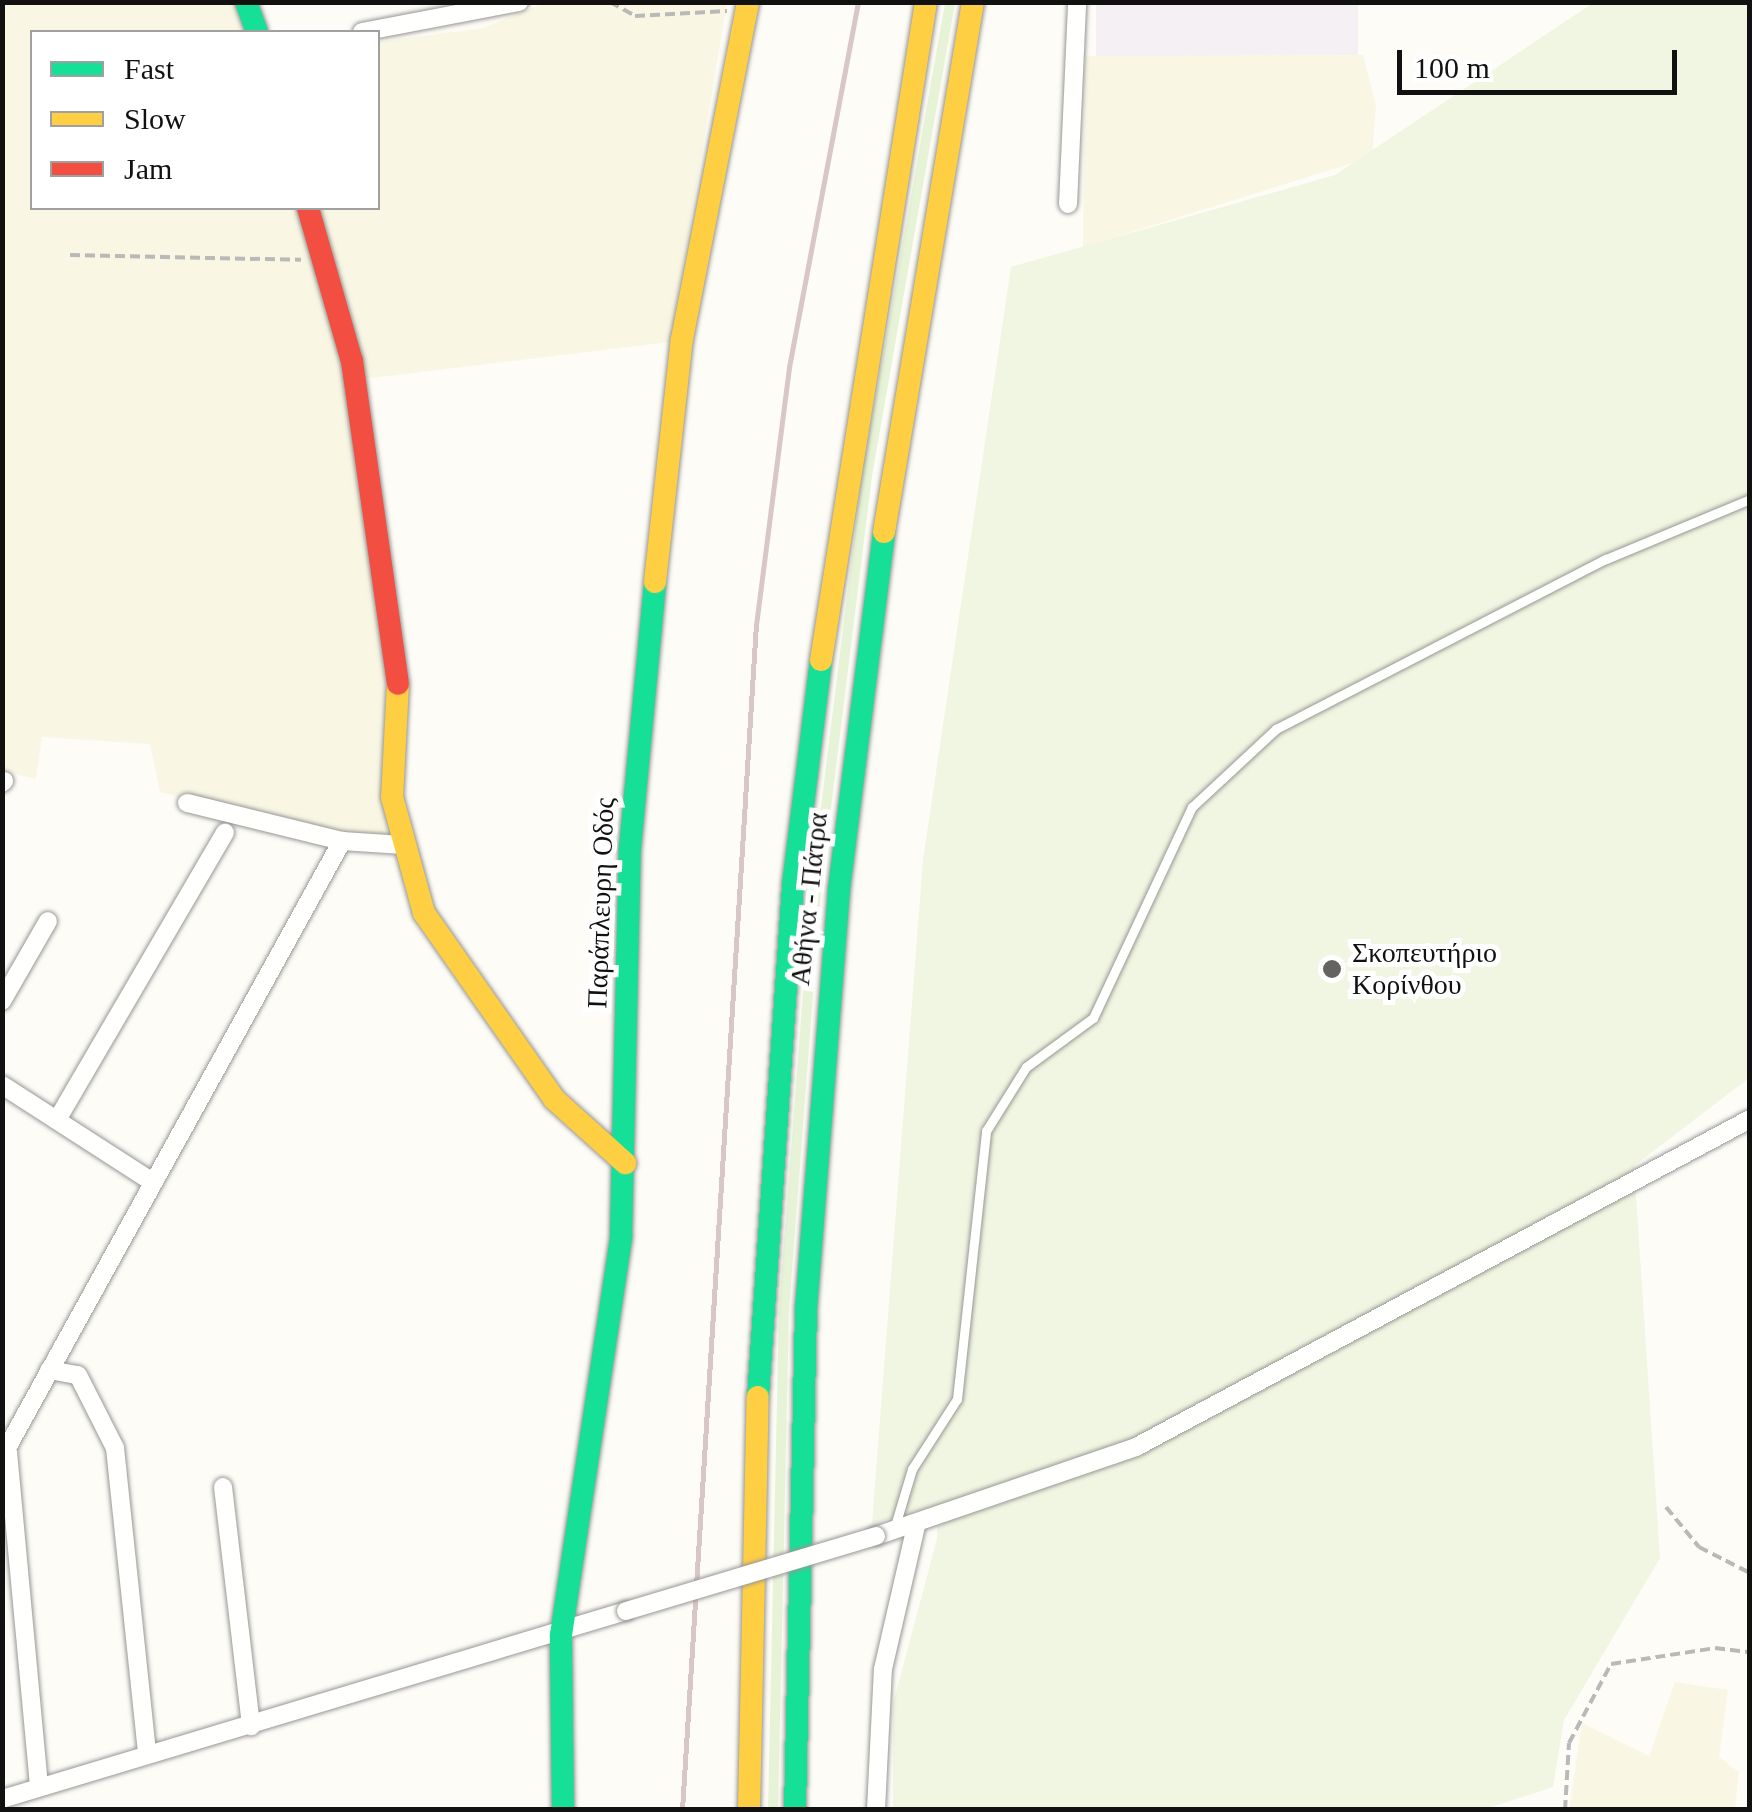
<!DOCTYPE html>
<html>
<head>
<meta charset="utf-8">
<style>
	body { margin:0 }
	#map { position:relative; width:1752px; height:1812px; overflow:hidden; background:#fdfcf7; font-family:"Times New Roman",serif }
	div>[style] { position:absolute }
	.industrial>* { inset:0; background:#f5f0f3; transform-origin:0 0 }
	.farmland>* { inset:0; background:#f9f7e4 }
	.green>* { inset:0; background:#e7f3d7 }
	.pitch>* { inset:0; background:#f0f6e1 }
	.path>* { height:4px; margin-top:-2px; transform-origin:0; background:repeating-linear-gradient(90deg,#b9b9b8 0 10px,transparent 0 15px) }
	.roads { filter:drop-shadow(0 0 2px #979795) drop-shadow(0 0 2px #979795) }
	.lane>* { height:9px; margin:-4.5px; padding:0 4.5px; transform-origin:4.5px; border-radius:4.5px; background:#fffffe }
	.street>* { height:18px; margin:-9px; padding:0 9px; transform-origin:9px; border-radius:9px; background:#fffffe }
	.fast>* { height:22px; margin:-11px; padding:0 11px; transform-origin:11px; border-radius:11px; background:#16e098 }
	.slow>* { height:22px; margin:-11px; padding:0 11px; transform-origin:11px; border-radius:11px; background:#ffcf43 }
	.jam>* { height:22px; margin:-11px; padding:0 11px; transform-origin:11px; border-radius:11px; background:#f24e42 }
	.rail>* { height:5px; margin:-2.5px; padding:0 2.5px; transform-origin:2.5px; border-radius:2.5px; background:#d9c6c7 }
	.bridges { filter:drop-shadow(0 0 2px #979795) drop-shadow(0 0 2px #979795) }
	.street-bridge>* { height:18px; margin:-9px; padding:0 9px; transform-origin:9px; border-radius:9px; background:#fffffe }
	.dots>* { width:28px; height:28px; translate:-50% -50%; box-sizing:border-box; border:5px solid #fff; border-radius:50% }
	span { translate:-50% -50%; white-space:nowrap; text-align:center; line-height:1.15; -webkit-text-stroke:10px #fff; paint-order:stroke }
	.street-label { font-size:28px; color:#111 }
	.poi-label { font-size:28px; color:#111 }
	.left { translate:0 -50%; text-align:left }
	.frame { position:absolute; inset:0; border:5px solid #111; pointer-events:none }
	.legend { position:absolute; left:30px; top:30px; width:350px; height:180px; box-sizing:border-box; background:#fff; border:2px solid #a0a0a0; margin:0; padding:12px 18px; list-style:none; font-size:30px; color:#111 }
	.legend li { display:flex; align-items:center; gap:20px; height:50px }
	.legend b { width:50px; border:2px solid #a0a0a0 }
	.scale { position:absolute; left:1397px; top:50px; width:280px; height:45px; box-sizing:border-box; border:5px solid #111; border-top:0; padding-left:12px; font-size:30px; line-height:35px; white-space:nowrap; color:#111; -webkit-text-stroke:8px #fff; paint-order:stroke }
</style>
</head>
<body>
<div id="map">
	<div class="industrial">
		<div style="left:1096px;top:3px;width:262px;height:54px"></div>
	</div>
	<div class="farmland">
		<div style="clip-path:polygon(3px 3px,232px 3px,245px 32px,32px 32px,32px 208px,378px 208px,378px 42px,483px 28px,544px 3px,727px 3px,670px 342px,347px 381px,395px 701px,398px 837px,345px 837px,160px 792px,150px 744px,42px 737px,36px 779px,3px 771px)"></div>
		<div style="clip-path:polygon(1363px 55px,1376px 105px,1372px 157px,1083px 247px,1085px 56px)"></div>
		<div style="clip-path:polygon(1675px 1682px,1728px 1690px,1719px 1757px,1739px 1772px,1735px 1809px,1569px 1809px,1582px 1723px,1649px 1756px)"></div>
	</div>
	<div class="green">
		<div style="clip-path:polygon(945px 3px,955px 3px,872px 476px,821px 889px,789px 1309px,778px 1809px,768px 1810px,779px 1309px,811px 888px,862px 475px)"></div>
	</div>
	<div class="pitch">
		<div style="clip-path:polygon(1593px 3px,1749px 3px,1749px 1078px,1634px 1166px,1660px 1558px,1564px 1720px,1553px 1787px,1482px 1810px,893px 1809px,893px 1704px,937px 1539px,938px 1505px,872px 1524px,923px 860px,1011px 267px,1335px 175px)"></div>
	</div>
	<div class="path">
		<div style="left:610px;top:2px;width:29px;rotate:29deg"></div>
		<div style="left:635px;top:16px;width:92px;rotate:-3.1deg"></div>
		<div style="left:70px;top:255px;width:231px;rotate:1.2deg"></div>
		<div style="left:1666px;top:1507px;width:52px;rotate:50.5deg"></div>
		<div style="left:1699px;top:1547px;width:57px;rotate:27deg"></div>
		<div style="left:1565px;top:1810px;width:67px;rotate:-86.6deg"></div>
		<div style="left:1569px;top:1743px;width:89px;rotate:-62deg"></div>
		<div style="left:1611px;top:1664px;width:105px;rotate:-8.7deg"></div>
		<div style="left:1715px;top:1648px;width:35px;rotate:7deg"></div>
	</div>
	<div class="roads">
		<div class="lane">
			<div style="left:894px;top:1529px;width:63px;rotate:-73.3deg"></div>
			<div style="left:912px;top:1469px;width:83px;rotate:-57.3deg"></div>
			<div style="left:957px;top:1399px;width:270px;rotate:-83.8deg"></div>
			<div style="left:986px;top:1131px;width:75px;rotate:-58deg"></div>
			<div style="left:1026px;top:1067px;width:83px;rotate:-36.2deg"></div>
			<div style="left:1093px;top:1018px;width:233px;rotate:-64.9deg"></div>
			<div style="left:1192px;top:807px;width:115px;rotate:-42.9deg"></div>
			<div style="left:1276px;top:729px;width:371px;rotate:-27.3deg"></div>
			<div style="left:1606px;top:559px;width:156px;rotate:-22.6deg"></div>
		</div>
		<div class="street">
			<div style="left:362px;top:32px;width:160px;rotate:-10.8deg"></div>
			<div style="left:1068px;top:204px;width:202px;rotate:-87.4deg"></div>
			<div style="left:2px;top:783px;width:3px;rotate:-45deg"></div>
			<div style="left:187px;top:803px;width:160px;rotate:13.8deg"></div>
			<div style="left:2px;top:1001px;width:92px;rotate:-60.1deg"></div>
			<div style="left:2px;top:1085px;width:174px;rotate:32.8deg"></div>
			<div style="left:57px;top:1120px;width:333px;rotate:-59.7deg"></div>
			<div style="left:49px;top:1370px;width:29px;rotate:10deg"></div>
			<div style="left:78px;top:1375px;width:82px;rotate:63.1deg"></div>
			<div style="left:115px;top:1448px;width:308px;rotate:84deg"></div>
			<div style="left:8px;top:1452px;width:333px;rotate:84.7deg"></div>
			<div style="left:2px;top:1457px;width:704px;rotate:-61.1deg"></div>
			<div style="left:342px;top:841px;width:61px;rotate:3.8deg"></div>
			<div style="left:223px;top:1487px;width:241px;rotate:83.3deg"></div>
			<div style="left:876px;top:1536px;width:275px;rotate:-18.9deg"></div>
			<div style="left:1136px;top:1447px;width:696px;rotate:-28.11deg"></div>
			<div style="left:2px;top:1799px;width:652px;rotate:-16.77deg"></div>
			<div style="left:876px;top:1810px;width:141px;rotate:-87.2deg"></div>
			<div style="left:883px;top:1669px;width:147px;rotate:-77deg"></div>
		</div>
		<div class="fast">
			<div style="left:246px;top:2px;width:32px;rotate:70deg"></div>
			<div style="left:758px;top:1397px;width:513px;rotate:-86.09deg"></div>
			<div style="left:793px;top:885px;width:227px;rotate:-82.9deg"></div>
			<div style="left:563px;top:1810px;width:175px;rotate:-90.7deg"></div>
			<div style="left:561px;top:1635px;width:403px;rotate:-81.4deg"></div>
			<div style="left:621px;top:1236px;width:388px;rotate:-88.7deg"></div>
			<div style="left:630px;top:848px;width:267px;rotate:-84.6deg"></div>
			<div style="left:795px;top:1810px;width:501px;rotate:-88.74deg"></div>
			<div style="left:806px;top:1309px;width:421px;rotate:-85.5deg"></div>
			<div style="left:839px;top:889px;width:360px;rotate:-82.8deg"></div>
		</div>
		<div class="slow">
			<div style="left:884px;top:532px;width:537px;rotate:-80.47deg"></div>
			<div style="left:655px;top:582px;width:244px;rotate:-83.7deg"></div>
			<div style="left:682px;top:339px;width:343px;rotate:-78.9deg"></div>
			<div style="left:821px;top:660px;width:666px;rotate:-80.93deg"></div>
			<div style="left:398px;top:684px;width:113px;rotate:93deg"></div>
			<div style="left:392px;top:797px;width:120px;rotate:74.6deg"></div>
			<div style="left:424px;top:913px;width:227px;rotate:55deg"></div>
			<div style="left:554px;top:1099px;width:96px;rotate:42deg"></div>
			<div style="left:749px;top:1810px;width:413px;rotate:-88.8deg"></div>
		</div>
		<div class="jam">
			<div style="left:308px;top:208px;width:159px;rotate:74deg"></div>
			<div style="left:352px;top:361px;width:326px;rotate:81.9deg"></div>
		</div>
	</div>
	<div class="rail">
		<div style="left:682px;top:1810px;width:1187px;rotate:-86.43deg"></div>
		<div style="left:756px;top:625px;width:260px;rotate:-82.7deg"></div>
		<div style="left:789px;top:367px;width:371px;rotate:-79.3deg"></div>
	</div>
	<div class="bridges">
		<div class="street-bridge">
			<div style="left:626px;top:1611px;width:261px;rotate:-16.7deg"></div>
		</div>
	</div>
	<div class="dots">
		<div style="left:1332px;top:969px;background:#646362"></div>
	</div>
	<div class="street-label">
		<span style="left:809px;top:899px;rotate:-84deg">Αθήνα - Πάτρα</span>
		<span style="left:601px;top:903px;rotate:-88deg">Παράπλευρη Οδός</span>
	</div>
	<div class="poi-label">
		<span class="left" style="left:1352px;top:969px">Σκοπευτήριο<br>Κορίνθου</span>
	</div>
	<div class="frame"></div>
	<ul class="legend">
	<li><b style="height:12px;background:#16e098"></b>Fast</li>
	<li><b style="height:12px;background:#ffcf43"></b>Slow</li>
	<li><b style="height:12px;background:#f24e42"></b>Jam</li>
	</ul>
	<div class="scale">100 m</div>
</div>
</body>
</html>
